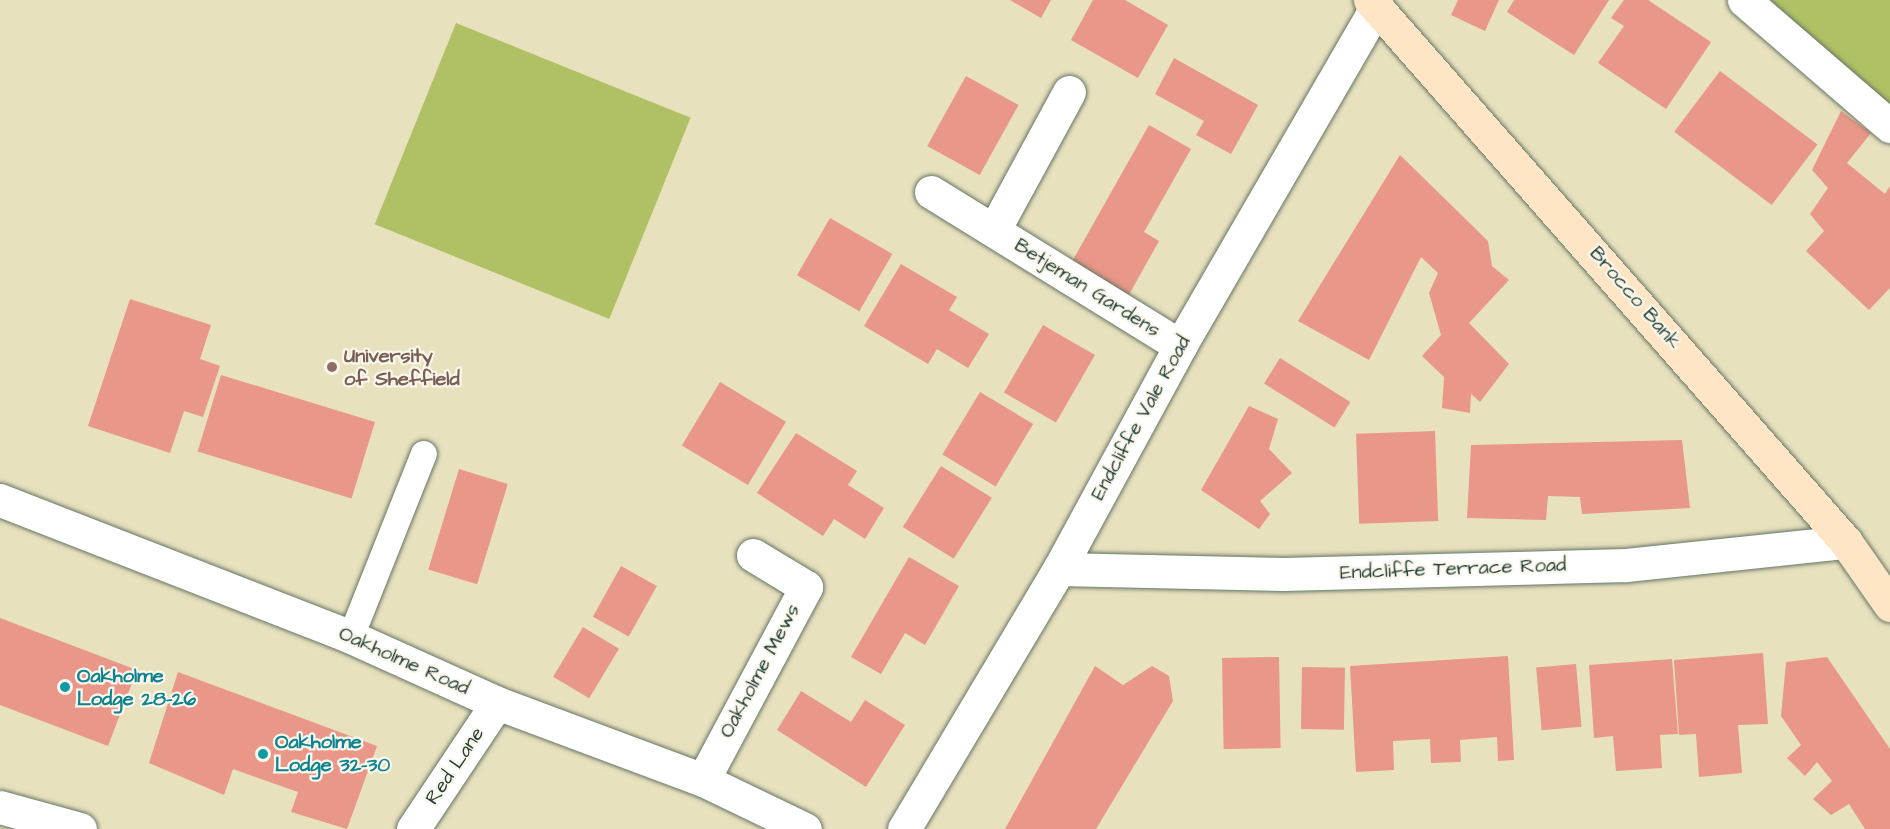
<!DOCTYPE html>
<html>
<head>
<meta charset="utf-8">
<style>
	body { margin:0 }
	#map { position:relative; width:1890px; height:829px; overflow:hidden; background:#e8e1be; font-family:"Architects Daughter",sans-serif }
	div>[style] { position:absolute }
	.green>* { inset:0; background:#b0c165; transform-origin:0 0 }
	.building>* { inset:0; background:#e89788; transform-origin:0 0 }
	.roads { filter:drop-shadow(0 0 2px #657664) drop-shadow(0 0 2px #657664) }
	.service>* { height:26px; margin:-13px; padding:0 13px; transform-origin:13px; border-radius:13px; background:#fff }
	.minor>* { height:33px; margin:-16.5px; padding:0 16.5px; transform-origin:16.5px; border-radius:16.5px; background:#fff }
	.secondary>* { height:33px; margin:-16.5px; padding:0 16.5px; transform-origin:16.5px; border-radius:16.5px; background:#fee5c5 }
	.dots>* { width:16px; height:16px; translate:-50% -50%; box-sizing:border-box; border:3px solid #fbf7ec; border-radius:50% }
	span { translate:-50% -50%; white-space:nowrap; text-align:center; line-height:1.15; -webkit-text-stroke:4.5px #fbf7ec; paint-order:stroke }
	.street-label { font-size:20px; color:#1f3d34 }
	.education-label { font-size:20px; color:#785e54; font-weight:700 }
	.left { translate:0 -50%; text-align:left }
	.culture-label { font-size:20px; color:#0d838f; font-weight:700 }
</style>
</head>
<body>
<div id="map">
	<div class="green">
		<div style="clip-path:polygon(1770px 0,1890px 0,1890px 107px)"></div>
		<div style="left:456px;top:23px;width:253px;height:217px;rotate:22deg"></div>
	</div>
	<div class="building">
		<div style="clip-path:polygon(1010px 0,1051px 0,1041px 18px)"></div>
		<div style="clip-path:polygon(1093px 0,1125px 0,1168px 25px,1138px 78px,1071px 40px)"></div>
		<div style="clip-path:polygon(1458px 0,1499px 0,1485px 31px,1451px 15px)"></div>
		<div style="clip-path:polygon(1514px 0,1609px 0,1574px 55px,1507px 12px)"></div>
		<div style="clip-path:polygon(1624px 0,1648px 0,1711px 42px,1666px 109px,1598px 63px,1624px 26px,1611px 18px)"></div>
		<div style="clip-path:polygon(1174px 58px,1258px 105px,1231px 154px,1196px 135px,1204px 121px,1155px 94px)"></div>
		<div style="left:1720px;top:71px;width:122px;height:76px;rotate:37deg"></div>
		<div style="left:966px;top:76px;width:60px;height:80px;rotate:29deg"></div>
		<div style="clip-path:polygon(1841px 111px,1871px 133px,1847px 163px,1885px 194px,1890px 186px,1890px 288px,1869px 310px,1806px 251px,1824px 231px,1810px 214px,1828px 188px,1812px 170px)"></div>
		<div style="clip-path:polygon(1149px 125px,1191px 149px,1144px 232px,1159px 241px,1126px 300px,1069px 267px)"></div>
		<div style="clip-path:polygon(1400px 155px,1488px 241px,1492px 266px,1509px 280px,1469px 323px,1509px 364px,1480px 402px,1471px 394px,1470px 413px,1442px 408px,1444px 377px,1422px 356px,1441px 335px,1429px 293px,1438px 273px,1421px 257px,1369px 360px,1298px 321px)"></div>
		<div style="left:830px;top:218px;width:72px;height:66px;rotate:30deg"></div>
		<div style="clip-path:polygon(901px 264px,957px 297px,949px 310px,989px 334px,968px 368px,937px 349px,928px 364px,864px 326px)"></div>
		<div style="clip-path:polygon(130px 299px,211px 325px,200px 359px,220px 366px,203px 417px,184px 411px,170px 453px,88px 426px)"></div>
		<div style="left:1043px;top:325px;width:60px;height:78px;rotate:30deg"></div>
		<div style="left:1280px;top:358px;width:83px;height:30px;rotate:32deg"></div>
		<div style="left:221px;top:375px;width:161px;height:80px;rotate:17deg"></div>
		<div style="left:720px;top:382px;width:77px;height:74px;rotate:31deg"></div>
		<div style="left:980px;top:392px;width:62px;height:73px;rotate:31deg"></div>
		<div style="clip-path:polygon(1249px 406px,1278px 419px,1269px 449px,1292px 473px,1260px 501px,1270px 514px,1259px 529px,1201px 490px)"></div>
		<div style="left:1435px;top:431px;width:90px;height:79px;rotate:88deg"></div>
		<div style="clip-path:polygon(796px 433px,857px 471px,848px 485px,884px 508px,865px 539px,834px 519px,823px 536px,757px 493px)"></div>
		<div style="clip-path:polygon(1682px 440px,1690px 508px,1582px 514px,1580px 497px,1548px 496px,1546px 520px,1467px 518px,1471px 445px)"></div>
		<div style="left:941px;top:466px;width:60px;height:72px;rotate:32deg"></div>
		<div style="left:459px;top:469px;width:51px;height:105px;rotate:17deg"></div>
		<div style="clip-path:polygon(909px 557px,959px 586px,925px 645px,905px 633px,881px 674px,851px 657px)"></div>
		<div style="left:621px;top:566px;width:41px;height:58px;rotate:29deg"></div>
		<div style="clip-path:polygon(0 618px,137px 670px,108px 746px,0 705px)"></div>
		<div style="left:583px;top:627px;width:42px;height:58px;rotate:31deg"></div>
		<div style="clip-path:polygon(1763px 653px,1768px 724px,1738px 725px,1742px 773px,1699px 777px,1696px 734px,1679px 735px,1674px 660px)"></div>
		<div style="clip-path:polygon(1508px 656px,1514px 760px,1498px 761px,1497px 737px,1460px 740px,1461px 762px,1431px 763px,1430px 739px,1393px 741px,1394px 770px,1356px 772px,1350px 666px)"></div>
		<div style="left:1279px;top:657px;width:91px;height:57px;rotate:89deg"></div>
		<div style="clip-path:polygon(1827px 657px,1890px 749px,1890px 829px,1865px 829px,1849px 804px,1831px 815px,1813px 799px,1832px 781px,1817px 762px,1805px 776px,1787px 758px,1801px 745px,1781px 716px,1786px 662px)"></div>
		<div style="clip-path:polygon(1672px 659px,1678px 734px,1660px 735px,1662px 768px,1616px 771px,1613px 736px,1594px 738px,1589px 665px)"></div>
		<div style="left:1576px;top:664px;width:63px;height:40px;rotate:85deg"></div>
		<div style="clip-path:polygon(1095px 666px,1123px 685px,1152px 666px,1169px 676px,1173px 701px,1096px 829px,1005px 829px)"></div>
		<div style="left:1302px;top:667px;width:43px;height:62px;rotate:1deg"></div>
		<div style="clip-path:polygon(178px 672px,377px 746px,347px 829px,291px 812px,298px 792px,233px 769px,224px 795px,149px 763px)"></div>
		<div style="clip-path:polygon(801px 691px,851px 722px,865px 700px,905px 725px,866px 787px,777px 730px)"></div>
	</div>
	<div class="roads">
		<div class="service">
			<div style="left:351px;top:637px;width:197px;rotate:-68.3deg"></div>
		</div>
		<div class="minor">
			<div style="left:1744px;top:0;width:193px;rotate:40.8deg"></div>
			<div style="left:931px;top:192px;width:293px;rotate:31.7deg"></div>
			<div style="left:994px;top:230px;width:157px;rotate:-61.5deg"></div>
			<div style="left:0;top:500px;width:377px;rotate:21.3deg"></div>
			<div style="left:351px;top:637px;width:160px;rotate:24.3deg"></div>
			<div style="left:497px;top:703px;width:220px;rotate:20.5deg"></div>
			<div style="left:703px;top:780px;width:113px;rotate:25.7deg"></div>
			<div style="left:1059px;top:569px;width:224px;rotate:1.3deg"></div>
			<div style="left:1283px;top:574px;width:343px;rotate:-1.5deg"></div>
			<div style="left:1626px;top:565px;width:221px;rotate:-6deg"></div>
			<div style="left:703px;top:780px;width:219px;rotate:-61.9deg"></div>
			<div style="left:806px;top:587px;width:62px;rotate:-148.9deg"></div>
			<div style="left:0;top:807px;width:83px;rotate:15.4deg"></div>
			<div style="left:413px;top:829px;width:151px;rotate:-56.3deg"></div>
			<div style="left:904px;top:829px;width:303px;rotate:-59.2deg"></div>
			<div style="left:1059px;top:569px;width:254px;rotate:-61.5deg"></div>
			<div style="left:1180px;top:346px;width:393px;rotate:-59.9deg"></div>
		</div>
		<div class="secondary">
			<div style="left:1370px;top:0;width:721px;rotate:48.71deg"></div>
			<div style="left:1846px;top:542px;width:77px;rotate:55.1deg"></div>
		</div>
	</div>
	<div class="dots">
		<div style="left:332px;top:367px;background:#8d6e63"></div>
		<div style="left:65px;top:687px;background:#0f9aa8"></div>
		<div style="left:263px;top:754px;background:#0f9aa8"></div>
	</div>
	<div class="street-label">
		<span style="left:1087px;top:288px;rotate:32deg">Betjeman Gardens</span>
		<span style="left:1635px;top:298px;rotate:49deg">Brocco Bank</span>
		<span style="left:1141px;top:418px;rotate:-61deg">Endcliffe Vale Road</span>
		<span style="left:1453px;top:569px;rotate:-2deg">Endcliffe Terrace Road</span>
		<span style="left:404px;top:661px;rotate:24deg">Oakholme Road</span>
		<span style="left:760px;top:671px;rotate:-62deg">Oakholme Mews</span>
		<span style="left:455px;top:766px;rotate:-56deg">Red Lane</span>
	</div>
	<div class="education-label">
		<span class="left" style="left:344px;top:368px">University<br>of Sheffield</span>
	</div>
	<div class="culture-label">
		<span class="left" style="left:77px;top:688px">Oakholme<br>Lodge 28-26</span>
		<span class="left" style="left:275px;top:754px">Oakholme<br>Lodge 32-30</span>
	</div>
</div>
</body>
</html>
